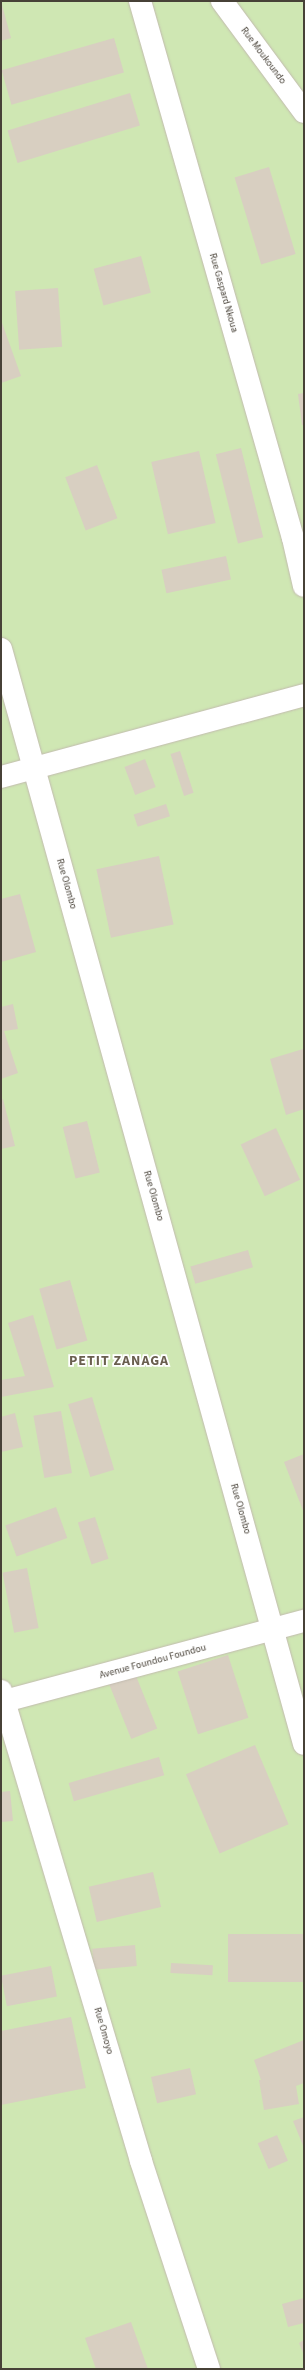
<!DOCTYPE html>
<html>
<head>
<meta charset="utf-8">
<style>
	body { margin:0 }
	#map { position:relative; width:305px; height:2370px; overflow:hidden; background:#f4f1e9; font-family:"Source Sans 3",sans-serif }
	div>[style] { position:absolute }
	.green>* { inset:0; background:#cfe7b3; transform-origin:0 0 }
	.building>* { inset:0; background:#d8cfc1; transform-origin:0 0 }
	.roads { filter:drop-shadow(0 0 1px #c2bbaf) drop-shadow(0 0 1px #c2bbaf) }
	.street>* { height:22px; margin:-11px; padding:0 11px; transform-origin:11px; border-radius:11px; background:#fff }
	span { translate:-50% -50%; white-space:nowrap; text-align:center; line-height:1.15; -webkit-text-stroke:3.5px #fff; paint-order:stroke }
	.street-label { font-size:10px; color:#474137 }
	.district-label { font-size:14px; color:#6a5f4f; font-weight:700; letter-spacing:1px }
	.frame { position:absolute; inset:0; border:2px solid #474137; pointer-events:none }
</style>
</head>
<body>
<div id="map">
	<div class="green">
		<div style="left:1px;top:1px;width:303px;height:2368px"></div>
	</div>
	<div class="building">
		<div style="clip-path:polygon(1px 1px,11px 38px,1px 41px)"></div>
		<div style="left:114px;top:38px;width:36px;height:117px;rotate:74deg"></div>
		<div style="left:130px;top:93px;width:34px;height:128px;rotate:73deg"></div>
		<div style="left:269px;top:167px;width:91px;height:36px;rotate:73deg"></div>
		<div style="left:141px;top:256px;width:38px;height:49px;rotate:75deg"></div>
		<div style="left:58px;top:288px;width:59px;height:43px;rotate:86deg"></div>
		<div style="clip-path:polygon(1px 320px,21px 376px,1px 383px)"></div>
		<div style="clip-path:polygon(304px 393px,304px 425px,302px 425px,298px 394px)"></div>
		<div style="left:241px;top:448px;width:92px;height:26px;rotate:76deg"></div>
		<div style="left:199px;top:451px;width:74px;height:49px;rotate:77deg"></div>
		<div style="left:97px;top:465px;width:57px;height:34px;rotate:69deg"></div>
		<div style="left:226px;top:556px;width:24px;height:66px;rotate:78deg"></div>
		<div style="left:180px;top:751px;width:44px;height:10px;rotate:72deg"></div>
		<div style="left:145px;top:759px;width:30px;height:22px;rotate:69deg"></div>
		<div style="left:166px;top:804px;width:13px;height:34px;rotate:72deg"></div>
		<div style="left:159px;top:856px;width:70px;height:64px;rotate:78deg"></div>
		<div style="clip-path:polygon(20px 894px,36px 952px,1px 962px,1px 899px)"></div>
		<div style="clip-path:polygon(13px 1004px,18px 1029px,4px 1031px,18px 1073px,1px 1079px,1px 1007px)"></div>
		<div style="clip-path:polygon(303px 1049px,304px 1109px,286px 1115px,270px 1059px)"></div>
		<div style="clip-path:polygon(3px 1099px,15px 1146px,1px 1149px,1px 1100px)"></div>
		<div style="left:87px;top:1121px;width:53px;height:25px;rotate:76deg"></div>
		<div style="left:276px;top:1128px;width:57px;height:39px;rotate:65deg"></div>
		<div style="left:248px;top:1250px;width:18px;height:60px;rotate:74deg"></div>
		<div style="left:70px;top:1280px;width:63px;height:32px;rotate:74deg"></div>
		<div style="clip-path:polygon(33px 1315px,54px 1387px,1px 1397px,1px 1380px,25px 1376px,8px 1323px)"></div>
		<div style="left:92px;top:1397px;width:76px;height:25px;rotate:73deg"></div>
		<div style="left:61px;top:1411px;width:63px;height:28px;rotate:80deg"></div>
		<div style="clip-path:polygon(15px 1413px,23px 1447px,1px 1452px,1px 1417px)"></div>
		<div style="clip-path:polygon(304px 1454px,304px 1513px,284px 1462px)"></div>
		<div style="left:56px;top:1507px;width:33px;height:54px;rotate:70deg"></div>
		<div style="left:95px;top:1517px;width:44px;height:18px;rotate:72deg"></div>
		<div style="left:27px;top:1568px;width:61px;height:25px;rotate:79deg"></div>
		<div style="left:228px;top:1655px;width:66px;height:53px;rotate:72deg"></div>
		<div style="left:134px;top:1671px;width:62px;height:28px;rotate:68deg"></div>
		<div style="left:255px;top:1745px;width:86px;height:75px;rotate:67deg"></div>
		<div style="left:159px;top:1757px;width:19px;height:94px;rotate:74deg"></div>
		<div style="clip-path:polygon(10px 1791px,13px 1821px,1px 1822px,1px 1792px)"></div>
		<div style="left:153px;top:1872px;width:36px;height:66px;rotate:77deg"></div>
		<div style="left:304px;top:1934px;width:48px;height:76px;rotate:90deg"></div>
		<div style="left:135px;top:1945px;width:21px;height:43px;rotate:85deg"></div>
		<div style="left:171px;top:1963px;width:42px;height:10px;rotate:3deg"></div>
		<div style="left:51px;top:1966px;width:31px;height:51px;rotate:79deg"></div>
		<div style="clip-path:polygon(71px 2017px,86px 2088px,1px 2105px,1px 2031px)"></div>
		<div style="clip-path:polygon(304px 2040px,304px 2083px,296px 2086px,299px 2104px,264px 2110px,259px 2080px,261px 2080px,254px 2060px)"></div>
		<div style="left:190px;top:2068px;width:27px;height:40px;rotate:77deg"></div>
		<div style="clip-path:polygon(304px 2117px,304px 2148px,293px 2121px)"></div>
		<div style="left:277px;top:2135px;width:28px;height:21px;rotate:67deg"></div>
		<div style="clip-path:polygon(304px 2298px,304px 2323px,288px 2327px,282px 2304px)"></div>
		<div style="clip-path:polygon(131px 2322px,148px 2369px,96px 2369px,85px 2338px)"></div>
		<div style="clip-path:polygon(304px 2340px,304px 2355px,299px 2343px)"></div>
	</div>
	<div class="roads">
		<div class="street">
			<div style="left:140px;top:1px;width:558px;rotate:74.1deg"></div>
			<div style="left:293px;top:538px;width:49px;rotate:77.1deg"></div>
			<div style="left:222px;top:1px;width:138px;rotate:53.5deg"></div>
			<div style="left:1px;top:649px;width:1136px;rotate:74.53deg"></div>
			<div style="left:1px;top:777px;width:314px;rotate:-15.1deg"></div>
			<div style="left:1px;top:1691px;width:490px;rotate:73.4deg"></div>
			<div style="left:141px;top:2161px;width:219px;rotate:71.9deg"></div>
			<div style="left:1px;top:1702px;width:314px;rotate:-15deg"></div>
		</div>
	</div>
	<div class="street-label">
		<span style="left:263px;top:56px;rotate:53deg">Rue Moukoundo</span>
		<span style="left:223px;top:293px;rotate:74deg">Rue Gaspard Nkoua</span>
		<span style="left:66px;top:884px;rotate:74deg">Rue Olombo</span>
		<span style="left:153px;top:1196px;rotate:74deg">Rue Olombo</span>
		<span style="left:240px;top:1509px;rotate:74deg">Rue Olombo</span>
		<span style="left:153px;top:1662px;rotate:-15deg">Avenue Foundou Foundou</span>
		<span style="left:103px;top:2031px;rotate:74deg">Rue Omoyo</span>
	</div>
	<div class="district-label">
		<span style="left:119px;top:1361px">PETIT ZANAGA</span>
	</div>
	<div class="frame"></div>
</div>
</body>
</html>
